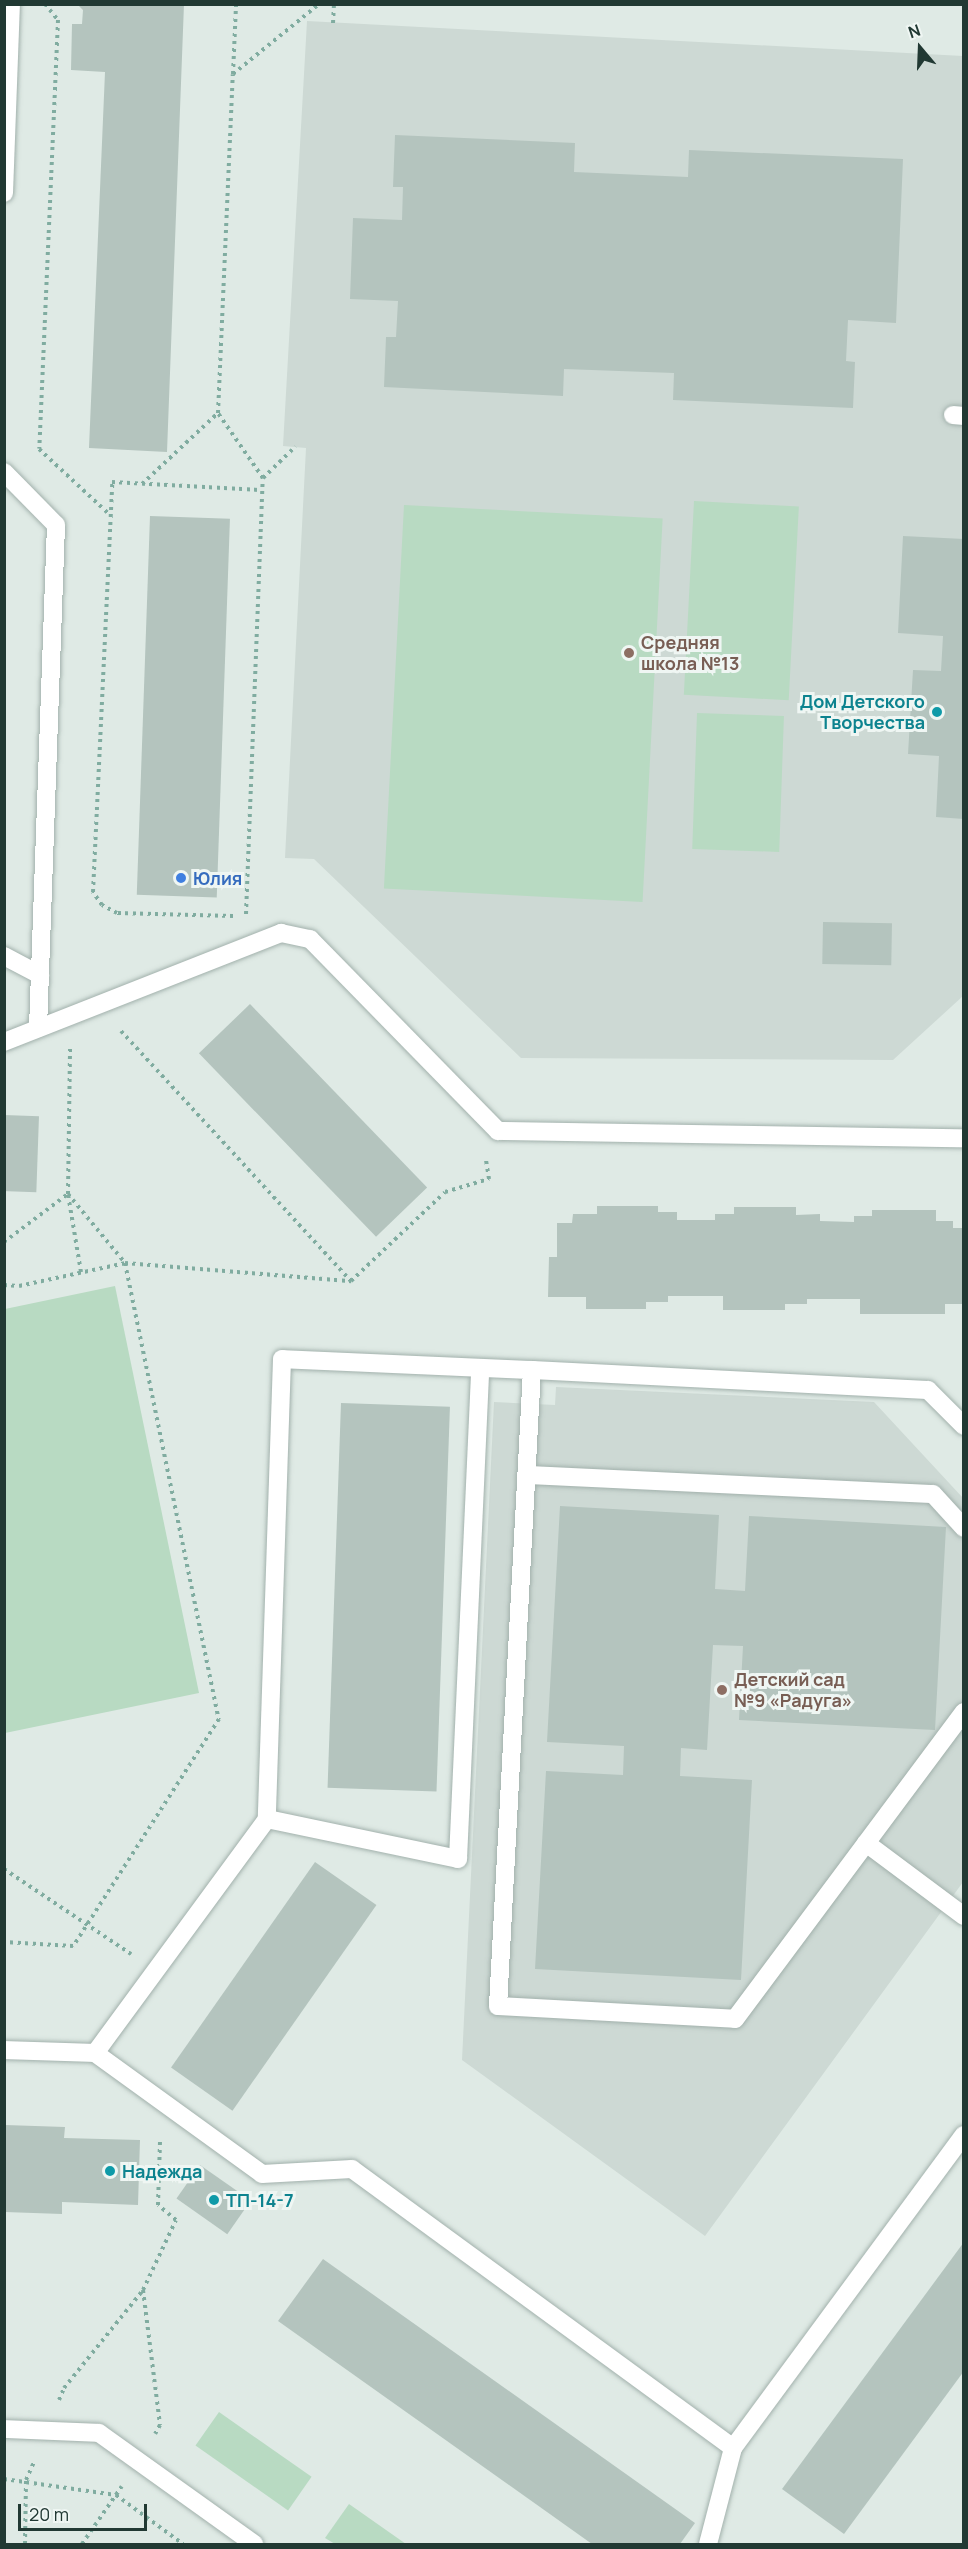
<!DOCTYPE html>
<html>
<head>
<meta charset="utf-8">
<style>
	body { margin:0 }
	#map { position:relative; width:968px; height:2549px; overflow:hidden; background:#dfeae5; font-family:Manrope,sans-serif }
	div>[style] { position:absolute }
	.built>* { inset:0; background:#cdd9d4 }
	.green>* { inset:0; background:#b8dac2; transform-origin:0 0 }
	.building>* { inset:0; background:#b4c4be; transform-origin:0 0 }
	.path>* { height:4px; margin-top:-2px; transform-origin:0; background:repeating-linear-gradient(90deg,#80aca0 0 3px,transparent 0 7.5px) }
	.roads { filter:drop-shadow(0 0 2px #a2b1ac) drop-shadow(0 0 2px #a2b1ac) }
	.minor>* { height:18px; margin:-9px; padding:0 9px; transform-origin:9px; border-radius:9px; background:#fff }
	.dots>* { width:16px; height:16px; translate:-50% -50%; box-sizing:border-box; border:3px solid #eff6f3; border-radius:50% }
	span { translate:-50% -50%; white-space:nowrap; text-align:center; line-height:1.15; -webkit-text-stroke:6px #eff6f3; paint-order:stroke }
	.education-label { font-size:18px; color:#785e54; font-weight:700 }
	.left { translate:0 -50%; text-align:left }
	.culture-label { font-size:18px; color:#0d838f; font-weight:700 }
	.right { translate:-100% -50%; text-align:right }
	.shop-label { font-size:18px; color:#366cbe; font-weight:700 }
	.frame { position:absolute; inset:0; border:6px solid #213933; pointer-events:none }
	.north { position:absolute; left:890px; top:18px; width:60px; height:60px; -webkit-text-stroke:4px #eff6f3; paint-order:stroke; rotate:341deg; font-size:16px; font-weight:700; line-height:24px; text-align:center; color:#213933 }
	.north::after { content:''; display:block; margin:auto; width:21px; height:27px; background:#213933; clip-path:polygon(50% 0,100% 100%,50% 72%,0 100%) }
	.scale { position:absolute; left:18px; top:2504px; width:129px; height:27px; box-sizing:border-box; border:3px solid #213933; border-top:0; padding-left:8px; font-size:18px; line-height:21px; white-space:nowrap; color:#213933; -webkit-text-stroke:4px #eff6f3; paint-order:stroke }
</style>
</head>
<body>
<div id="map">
	<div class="built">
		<div style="clip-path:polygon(307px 21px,963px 56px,963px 996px,893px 1060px,521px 1058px,314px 859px,285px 858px,306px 448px,283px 446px)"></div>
		<div style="clip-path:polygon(556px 1387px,874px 1402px,963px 1498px,963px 1882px,705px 2236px,462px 2060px,494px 1402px,555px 1405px)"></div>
	</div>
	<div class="green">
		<div style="left:694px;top:501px;width:105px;height:194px;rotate:3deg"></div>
		<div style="left:404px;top:505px;width:259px;height:384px;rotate:3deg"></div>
		<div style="left:697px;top:713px;width:87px;height:136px;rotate:2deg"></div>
		<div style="clip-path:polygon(115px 1286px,199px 1693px,5px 1733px,5px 1309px)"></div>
		<div style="left:219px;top:2412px;width:113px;height:41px;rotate:35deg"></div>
		<div style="clip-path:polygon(349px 2504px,406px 2544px,335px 2544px,325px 2538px)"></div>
	</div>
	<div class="building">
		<div style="clip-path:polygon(77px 4px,184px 4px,167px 452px,89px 448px,105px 72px,71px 70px,72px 24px,82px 24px,83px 10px)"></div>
		<div style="clip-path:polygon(395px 135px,575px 143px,574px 172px,688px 177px,689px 150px,903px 159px,896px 323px,848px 320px,846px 361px,855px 362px,853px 408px,673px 400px,674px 373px,564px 369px,563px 396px,384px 387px,386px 337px,396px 337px,398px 301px,350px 299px,353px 218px,402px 220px,403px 187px,393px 187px)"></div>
		<div style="left:150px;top:516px;width:80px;height:379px;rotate:2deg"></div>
		<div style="clip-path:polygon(903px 536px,964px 539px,964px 819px,936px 817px,939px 756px,908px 754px,913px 670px,941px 671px,943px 636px,898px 633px)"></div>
		<div style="left:823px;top:922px;width:69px;height:42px;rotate:1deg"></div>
		<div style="left:250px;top:1004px;width:255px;height:71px;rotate:46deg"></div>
		<div style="left:4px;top:1115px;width:35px;height:76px;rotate:2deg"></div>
		<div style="clip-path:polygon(597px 1206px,658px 1206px,658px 1212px,677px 1212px,677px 1220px,715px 1220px,715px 1214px,734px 1214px,734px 1207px,796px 1207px,796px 1215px,820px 1214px,820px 1221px,854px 1222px,854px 1216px,872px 1216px,872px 1210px,936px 1210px,936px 1221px,953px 1221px,953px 1228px,964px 1228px,964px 1304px,945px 1304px,945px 1314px,860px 1314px,860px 1299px,807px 1299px,807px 1304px,785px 1304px,785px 1310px,723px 1310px,723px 1296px,668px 1296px,668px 1302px,646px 1302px,646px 1309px,586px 1309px,586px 1297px,548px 1297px,549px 1257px,557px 1257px,557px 1223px,572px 1223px,573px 1214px,597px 1214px)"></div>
		<div style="left:341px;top:1403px;width:109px;height:385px;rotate:2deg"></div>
		<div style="clip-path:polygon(560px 1506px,719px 1515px,715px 1589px,745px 1591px,749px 1516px,946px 1527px,935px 1730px,739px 1720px,743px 1646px,713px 1645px,707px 1750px,681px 1748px,680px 1776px,752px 1780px,741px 1980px,535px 1969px,546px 1771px,623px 1775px,624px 1746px,547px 1742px)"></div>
		<div style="left:315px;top:1862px;width:75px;height:251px;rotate:35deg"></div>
		<div style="clip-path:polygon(5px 2125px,65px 2127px,64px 2138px,140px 2140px,138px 2205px,62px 2202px,62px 2214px,5px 2212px)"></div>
		<div style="left:200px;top:2165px;width:62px;height:41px;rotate:35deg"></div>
		<div style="clip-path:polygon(964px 2242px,964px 2371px,844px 2534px,782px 2489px)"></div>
		<div style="clip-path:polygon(323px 2259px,695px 2523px,680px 2544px,592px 2544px,278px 2321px)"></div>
	</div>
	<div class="path">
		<div style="left:45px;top:4px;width:21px;rotate:51deg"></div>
		<div style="left:58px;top:20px;width:429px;rotate:92.5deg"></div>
		<div style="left:39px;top:449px;width:97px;rotate:42.9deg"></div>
		<div style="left:333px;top:23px;width:19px;rotate:-87deg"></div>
		<div style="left:233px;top:74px;width:70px;rotate:-87.5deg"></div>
		<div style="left:263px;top:478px;width:45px;rotate:-44.1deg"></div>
		<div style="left:142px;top:484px;width:104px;rotate:-43.1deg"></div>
		<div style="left:246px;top:914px;width:436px;rotate:-87.8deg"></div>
		<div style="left:263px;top:478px;width:79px;rotate:-124.7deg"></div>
		<div style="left:218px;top:413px;width:339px;rotate:-87.5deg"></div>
		<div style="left:233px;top:74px;width:111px;rotate:-39.1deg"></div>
		<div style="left:233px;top:916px;width:116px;rotate:-178.5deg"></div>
		<div style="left:117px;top:913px;width:17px;rotate:-152deg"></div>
		<div style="left:102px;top:905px;width:16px;rotate:-125deg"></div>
		<div style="left:93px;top:892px;width:410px;rotate:-87.3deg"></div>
		<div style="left:112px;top:482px;width:150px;rotate:3.1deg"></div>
		<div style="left:121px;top:1031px;width:340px;rotate:47.4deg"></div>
		<div style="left:4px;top:1242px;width:80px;rotate:-36.9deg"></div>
		<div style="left:68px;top:1194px;width:145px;rotate:-89.2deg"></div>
		<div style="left:81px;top:1272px;width:79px;rotate:-99.5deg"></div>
		<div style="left:68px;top:1194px;width:89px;rotate:50.4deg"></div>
		<div style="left:125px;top:1263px;width:227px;rotate:4.6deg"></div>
		<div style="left:351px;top:1281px;width:129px;rotate:-43.4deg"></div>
		<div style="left:445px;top:1192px;width:46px;rotate:-16.5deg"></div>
		<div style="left:489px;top:1179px;width:19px;rotate:-99deg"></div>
		<div style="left:4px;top:1285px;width:15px;rotate:4deg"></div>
		<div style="left:19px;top:1286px;width:108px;rotate:-12.2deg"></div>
		<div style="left:125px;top:1263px;width:466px;rotate:78.4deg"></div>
		<div style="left:219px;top:1719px;width:270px;rotate:122.7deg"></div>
		<div style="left:73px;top:1946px;width:69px;rotate:-176.7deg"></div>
		<div style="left:4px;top:1869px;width:153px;rotate:33.8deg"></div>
		<div style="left:143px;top:2290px;width:136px;rotate:82.8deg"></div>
		<div style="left:160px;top:2425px;width:10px;rotate:119deg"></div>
		<div style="left:59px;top:2400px;width:13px;rotate:-67deg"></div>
		<div style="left:64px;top:2388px;width:126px;rotate:-51.1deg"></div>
		<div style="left:143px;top:2290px;width:77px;rotate:-64.8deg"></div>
		<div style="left:176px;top:2220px;width:23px;rotate:-140deg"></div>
		<div style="left:158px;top:2205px;width:65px;rotate:-88.2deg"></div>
		<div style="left:4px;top:2479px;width:113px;rotate:8.1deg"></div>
		<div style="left:116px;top:2495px;width:83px;rotate:36.2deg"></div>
		<div style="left:25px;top:2544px;width:64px;rotate:-89.1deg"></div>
		<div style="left:26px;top:2480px;width:20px;rotate:-66deg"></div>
		<div style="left:82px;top:2544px;width:70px;rotate:-55.4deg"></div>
	</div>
	<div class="roads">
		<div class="minor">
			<div style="left:4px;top:193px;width:189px;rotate:-87.9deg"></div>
			<div style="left:953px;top:415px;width:11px;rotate:5deg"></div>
			<div style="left:4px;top:472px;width:74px;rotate:45.5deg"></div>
			<div style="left:56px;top:525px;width:503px;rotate:92.05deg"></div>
			<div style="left:4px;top:956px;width:41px;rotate:27.8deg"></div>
			<div style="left:4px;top:1042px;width:298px;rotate:-21.5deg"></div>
			<div style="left:281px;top:933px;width:30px;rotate:12deg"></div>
			<div style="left:310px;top:939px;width:269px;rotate:45.6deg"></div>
			<div style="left:498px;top:1131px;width:466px;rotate:0.9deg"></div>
			<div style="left:532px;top:1370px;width:250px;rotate:-177.5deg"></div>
			<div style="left:282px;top:1359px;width:460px;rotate:91.9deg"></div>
			<div style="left:267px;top:1819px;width:290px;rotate:126.3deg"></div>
			<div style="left:95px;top:2053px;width:206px;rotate:35.9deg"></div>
			<div style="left:262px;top:2174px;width:90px;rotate:-3.2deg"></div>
			<div style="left:352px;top:2169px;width:472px;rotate:36.2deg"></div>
			<div style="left:964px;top:1426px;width:51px;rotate:-135deg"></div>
			<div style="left:928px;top:1390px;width:397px;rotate:-177.1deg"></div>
			<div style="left:532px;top:1370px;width:637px;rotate:93.06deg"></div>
			<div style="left:498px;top:2006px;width:237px;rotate:3.1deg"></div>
			<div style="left:735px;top:2019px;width:383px;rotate:-53.3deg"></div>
			<div style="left:527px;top:1475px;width:406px;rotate:2.7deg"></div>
			<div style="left:933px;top:1494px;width:46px;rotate:47.6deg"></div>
			<div style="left:267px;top:1819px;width:195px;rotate:11.8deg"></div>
			<div style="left:458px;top:1859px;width:491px;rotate:-87.4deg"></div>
			<div style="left:866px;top:1843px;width:122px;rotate:36.7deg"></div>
			<div style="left:4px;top:2050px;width:91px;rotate:1.9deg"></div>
			<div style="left:4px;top:2429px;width:95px;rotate:2.4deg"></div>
			<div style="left:99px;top:2433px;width:191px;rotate:35.6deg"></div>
			<div style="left:708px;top:2544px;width:99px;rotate:-75.4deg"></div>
			<div style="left:733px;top:2448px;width:389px;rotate:-53.6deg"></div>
		</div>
	</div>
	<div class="dots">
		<div style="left:629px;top:653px;background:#8d6e63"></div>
		<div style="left:937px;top:712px;background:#0f9aa8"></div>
		<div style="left:181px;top:878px;background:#3f7fe0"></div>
		<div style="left:722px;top:1690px;background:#8d6e63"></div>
		<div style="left:110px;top:2171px;background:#0f9aa8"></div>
		<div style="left:214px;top:2200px;background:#0f9aa8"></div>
	</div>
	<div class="education-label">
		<span class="left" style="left:641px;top:653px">Средняя<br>школа №13</span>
		<span class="left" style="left:734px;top:1690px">Детский сад<br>№9 «Радуга»</span>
	</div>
	<div class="culture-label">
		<span class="right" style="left:925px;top:712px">Дом Детского<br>Творчества</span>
		<span class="left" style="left:122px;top:2171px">Надежда</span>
		<span class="left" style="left:226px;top:2200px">ТП-14-7</span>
	</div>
	<div class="shop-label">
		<span class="left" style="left:193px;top:878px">Юлия</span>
	</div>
	<div class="frame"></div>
	<div class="north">N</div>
	<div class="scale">20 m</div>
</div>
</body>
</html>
